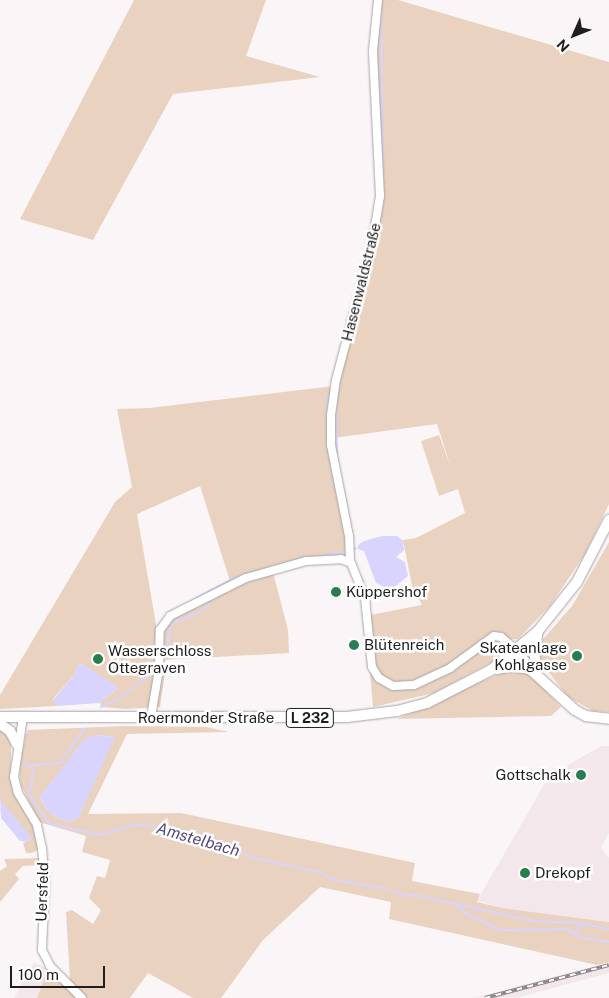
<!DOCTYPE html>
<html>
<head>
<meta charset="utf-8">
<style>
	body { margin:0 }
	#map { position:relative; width:609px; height:998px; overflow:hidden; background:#faf6f8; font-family:"Public Sans",sans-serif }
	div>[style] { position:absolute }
	.built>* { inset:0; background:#f4e7ec }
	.green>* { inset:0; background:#ead2c0 }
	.water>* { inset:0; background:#d8d4fe }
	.stream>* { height:2px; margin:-1px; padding:0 1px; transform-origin:1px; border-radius:1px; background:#d8d4fe }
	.roads { filter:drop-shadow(0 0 1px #a7a3a5) drop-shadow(0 0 1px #a7a3a5) }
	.minor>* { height:8px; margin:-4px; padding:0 4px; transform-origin:4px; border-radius:4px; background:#fff }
	.major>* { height:10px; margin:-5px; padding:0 5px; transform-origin:5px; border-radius:5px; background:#fff }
	.rail>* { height:4px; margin-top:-2px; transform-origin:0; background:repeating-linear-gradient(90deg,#fff 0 5.5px,#868485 0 11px); box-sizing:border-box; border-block:1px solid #868485 }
	.dots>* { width:14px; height:14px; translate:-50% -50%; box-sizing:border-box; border:2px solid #fff; border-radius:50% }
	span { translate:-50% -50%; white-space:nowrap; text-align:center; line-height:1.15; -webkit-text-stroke:5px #fff; paint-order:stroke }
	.shield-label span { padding:1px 4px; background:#fff; border:1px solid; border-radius:4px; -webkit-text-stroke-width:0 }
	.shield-label { font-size:14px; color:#1f1e1e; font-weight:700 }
	.street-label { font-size:15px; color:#1f1e1e }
	.poi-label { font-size:15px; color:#1f1e1e }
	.left { translate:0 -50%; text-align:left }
	.right { translate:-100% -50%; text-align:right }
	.water-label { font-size:16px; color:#50497e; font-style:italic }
	.north { position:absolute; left:549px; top:10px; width:50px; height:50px; -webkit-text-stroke:4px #fff; paint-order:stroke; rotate:226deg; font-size:14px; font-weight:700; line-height:20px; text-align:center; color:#1f1e1e }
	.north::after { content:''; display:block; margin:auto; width:18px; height:22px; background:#1f1e1e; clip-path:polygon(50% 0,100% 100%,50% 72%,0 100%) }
	.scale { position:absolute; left:10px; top:966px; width:95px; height:22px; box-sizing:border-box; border:2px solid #1f1e1e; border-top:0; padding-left:6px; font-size:15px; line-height:18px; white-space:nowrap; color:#1f1e1e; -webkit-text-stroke:4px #fff; paint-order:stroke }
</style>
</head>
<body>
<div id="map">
	<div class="built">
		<div style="clip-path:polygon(601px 746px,609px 746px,609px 833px,601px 848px,609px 858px,609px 922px,502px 908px,477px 901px,549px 776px)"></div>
		<div style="clip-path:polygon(34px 962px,48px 969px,41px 993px,37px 998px,14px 998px)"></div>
		<div style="clip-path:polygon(609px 962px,609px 973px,516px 998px,474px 998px)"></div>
	</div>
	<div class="green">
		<div style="clip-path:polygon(134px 0,266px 0,246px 56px,320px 77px,173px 94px,93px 240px,20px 219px)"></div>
		<div style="clip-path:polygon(378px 0,398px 0,609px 62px,609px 504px,585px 554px,550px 606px,518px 639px,502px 640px,505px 651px,492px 662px,434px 693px,373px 707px,365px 616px,422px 605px,412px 586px,403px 540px,416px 538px,465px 513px,458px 489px,439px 496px,421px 441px,439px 435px,451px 468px,437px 424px,333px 438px,351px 555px,307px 557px,230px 581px,200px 486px,137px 514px,157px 630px,154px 646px,162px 646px,165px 628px,183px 610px,273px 572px,288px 630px,289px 653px,162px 660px,166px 665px,160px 707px,125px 709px,101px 707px,100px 703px,118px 688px,82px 664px,77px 666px,75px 674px,53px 699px,57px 706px,0 709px,0 695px,115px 502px,132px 487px,117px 409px,149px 408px,334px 386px,372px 244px,379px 196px,374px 71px)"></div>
		<div style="clip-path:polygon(609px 542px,609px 712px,593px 711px,568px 697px,539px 660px,539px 644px,572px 606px)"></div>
		<div style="clip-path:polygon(503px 672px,525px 672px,534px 678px,561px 707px,551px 716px,397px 719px)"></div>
		<div style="clip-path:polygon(evenodd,125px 726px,206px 727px,229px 732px,127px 734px,88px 814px,181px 813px,415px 863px,412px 881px,480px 894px,477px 902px,502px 908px,609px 922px,609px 962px,597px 965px,389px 919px,391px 902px,320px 887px,263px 940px,221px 998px,193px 998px,148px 973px,130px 998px,37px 998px,48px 969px,64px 984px,70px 979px,66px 912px,72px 910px,93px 924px,101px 910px,89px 898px,97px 876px,105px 878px,110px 860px,82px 852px,86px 836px,39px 822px,21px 785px,19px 768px,26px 734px,28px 730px,125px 726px,95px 735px,114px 737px,78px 818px,69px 822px,57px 818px,46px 809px,40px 797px,83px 742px,95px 735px)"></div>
		<div style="clip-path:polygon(0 728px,11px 739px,11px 783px,34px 827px,39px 849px,32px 853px,26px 853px,23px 843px,30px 840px,0 800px)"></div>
		<div style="clip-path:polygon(40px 858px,40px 865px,23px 866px,15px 874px,19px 879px,0 902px,0 871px,7px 866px,4px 859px)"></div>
	</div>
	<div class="water">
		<div style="clip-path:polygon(382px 536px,397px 536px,403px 541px,404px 550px,396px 557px,405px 562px,408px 576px,391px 590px,376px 583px,364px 551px,358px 549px,358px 545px,364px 541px)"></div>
		<div style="clip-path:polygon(83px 664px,118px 688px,100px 703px,57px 706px,53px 700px,75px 674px,77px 666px)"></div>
		<div style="clip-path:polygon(95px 735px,115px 737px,78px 818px,69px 822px,57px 818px,46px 809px,40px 797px,84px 739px)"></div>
		<div style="clip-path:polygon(0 800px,27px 832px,30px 837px,28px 842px,20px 841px,1px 818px)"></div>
	</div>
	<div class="stream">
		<div style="left:381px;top:8px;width:187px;rotate:89.4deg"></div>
		<div style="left:373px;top:259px;width:60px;rotate:-80.4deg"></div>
		<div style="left:353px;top:329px;width:68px;rotate:-73.7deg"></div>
		<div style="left:338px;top:392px;width:15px;rotate:-82deg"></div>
		<div style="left:327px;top:395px;width:20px;rotate:90deg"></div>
		<div style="left:336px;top:404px;width:55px;rotate:89deg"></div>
		<div style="left:328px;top:447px;width:43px;rotate:79.2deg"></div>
		<div style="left:344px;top:493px;width:47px;rotate:78.9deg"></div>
		<div style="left:343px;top:523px;width:17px;rotate:80deg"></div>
		<div style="left:354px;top:549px;width:2px;rotate:-27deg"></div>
		<div style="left:345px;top:552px;width:7px;rotate:-82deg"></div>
		<div style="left:238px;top:586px;width:28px;rotate:-19deg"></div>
		<div style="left:197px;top:598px;width:44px;rotate:-28.3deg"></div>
		<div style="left:236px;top:577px;width:66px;rotate:-15.7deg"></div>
		<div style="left:300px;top:559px;width:46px;rotate:-8.8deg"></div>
		<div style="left:162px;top:667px;width:45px;rotate:-77.2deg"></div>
		<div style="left:172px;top:623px;width:32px;rotate:-22deg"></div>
		<div style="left:202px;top:611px;width:15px;rotate:-48deg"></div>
		<div style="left:101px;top:707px;width:20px;rotate:-24deg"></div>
		<div style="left:119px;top:699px;width:47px;rotate:-38.1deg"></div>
		<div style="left:23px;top:762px;width:13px;rotate:32deg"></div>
		<div style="left:34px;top:769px;width:26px;rotate:101deg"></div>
		<div style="left:29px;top:795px;width:36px;rotate:54deg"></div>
		<div style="left:50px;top:824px;width:50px;rotate:12.7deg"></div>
		<div style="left:99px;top:835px;width:37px;rotate:-16deg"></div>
		<div style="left:135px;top:825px;width:20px;rotate:3deg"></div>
		<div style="left:155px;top:826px;width:25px;rotate:12deg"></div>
		<div style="left:179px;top:831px;width:85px;rotate:19.3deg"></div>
		<div style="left:259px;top:859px;width:61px;rotate:12.2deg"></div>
		<div style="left:319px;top:872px;width:14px;rotate:30deg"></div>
		<div style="left:331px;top:879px;width:57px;rotate:10.1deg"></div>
		<div style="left:32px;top:765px;width:28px;rotate:-4deg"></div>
		<div style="left:60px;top:763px;width:42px;rotate:-54.8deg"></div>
		<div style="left:393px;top:890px;width:14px;rotate:25deg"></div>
		<div style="left:406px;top:896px;width:9px;rotate:-6deg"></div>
		<div style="left:415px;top:895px;width:121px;rotate:12.4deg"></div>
		<div style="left:533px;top:921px;width:49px;rotate:2.3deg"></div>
		<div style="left:582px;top:923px;width:28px;rotate:13deg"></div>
		<div style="left:457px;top:905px;width:13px;rotate:45deg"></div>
		<div style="left:466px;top:914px;width:38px;rotate:25deg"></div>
		<div style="left:501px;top:930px;width:65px;rotate:-0.9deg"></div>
		<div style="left:566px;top:929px;width:19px;rotate:28deg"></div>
		<div style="left:583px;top:938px;width:26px;rotate:9deg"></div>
		<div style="left:574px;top:934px;width:9px;rotate:-58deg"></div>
		<div style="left:579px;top:926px;width:7px;rotate:-8deg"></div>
	</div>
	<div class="roads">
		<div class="minor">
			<div style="left:350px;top:561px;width:25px;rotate:-92deg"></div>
			<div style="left:349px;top:536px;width:93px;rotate:-101.2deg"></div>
			<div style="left:331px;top:445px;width:30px;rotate:-90deg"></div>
			<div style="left:331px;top:415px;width:35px;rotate:-82deg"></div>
			<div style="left:336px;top:380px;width:141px;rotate:-75.2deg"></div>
			<div style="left:372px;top:244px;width:49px;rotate:-80.5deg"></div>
			<div style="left:380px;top:196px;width:145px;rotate:-92.8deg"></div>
			<div style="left:373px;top:51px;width:51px;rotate:-84.4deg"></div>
			<div style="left:23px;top:717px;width:61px;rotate:98.5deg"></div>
			<div style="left:14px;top:777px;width:16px;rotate:76deg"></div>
			<div style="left:18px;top:793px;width:37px;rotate:59deg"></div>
			<div style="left:37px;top:825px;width:24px;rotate:78deg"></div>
			<div style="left:42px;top:848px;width:36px;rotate:85deg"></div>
			<div style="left:45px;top:884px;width:66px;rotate:92.6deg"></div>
			<div style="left:42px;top:950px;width:18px;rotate:63deg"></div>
			<div style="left:50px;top:966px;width:45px;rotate:45deg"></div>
			<div style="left:151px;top:717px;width:49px;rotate:-80.5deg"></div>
			<div style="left:159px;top:669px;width:39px;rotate:-89deg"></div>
			<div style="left:160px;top:630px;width:17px;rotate:-54deg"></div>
			<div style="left:170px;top:616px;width:85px;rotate:-26.6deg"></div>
			<div style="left:246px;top:578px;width:62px;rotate:-15.8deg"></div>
			<div style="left:306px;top:561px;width:35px;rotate:-3deg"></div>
			<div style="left:341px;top:559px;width:11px;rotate:22deg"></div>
			<div style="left:351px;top:563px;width:38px;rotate:68deg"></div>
			<div style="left:365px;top:598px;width:69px;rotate:84.2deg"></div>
			<div style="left:372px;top:667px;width:13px;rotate:58deg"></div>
			<div style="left:379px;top:678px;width:16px;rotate:30deg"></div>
			<div style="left:393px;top:686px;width:21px;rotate:-3deg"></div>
			<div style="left:414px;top:685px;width:40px;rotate:-25deg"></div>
			<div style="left:450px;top:668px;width:54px;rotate:-36deg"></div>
			<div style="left:494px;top:636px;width:7px;rotate:8deg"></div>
			<div style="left:501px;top:637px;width:21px;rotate:41deg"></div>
		</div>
		<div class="major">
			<div style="left:517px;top:651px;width:24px;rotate:54deg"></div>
			<div style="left:531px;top:670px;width:59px;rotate:42.3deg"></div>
			<div style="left:575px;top:710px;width:13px;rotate:29deg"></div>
			<div style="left:586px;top:716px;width:23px;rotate:7deg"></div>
			<div style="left:536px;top:666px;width:15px;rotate:-98deg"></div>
			<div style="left:534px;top:651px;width:20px;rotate:-79deg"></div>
			<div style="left:497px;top:669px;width:14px;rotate:-12deg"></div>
			<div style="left:511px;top:666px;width:18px;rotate:9deg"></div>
			<div style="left:0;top:717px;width:347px"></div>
			<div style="left:347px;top:717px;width:50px;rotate:-6.8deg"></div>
			<div style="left:397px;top:711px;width:31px;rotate:-15deg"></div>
			<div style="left:427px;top:703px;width:72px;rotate:-27.3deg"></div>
			<div style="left:491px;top:670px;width:61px;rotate:-39.7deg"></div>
			<div style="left:538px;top:631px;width:63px;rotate:-51.5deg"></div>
			<div style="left:577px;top:582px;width:70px;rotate:-62.7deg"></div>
			<div style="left:0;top:724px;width:12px;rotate:35deg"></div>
			<div style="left:10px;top:731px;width:15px;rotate:62deg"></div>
		</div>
	</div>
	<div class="rail">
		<div style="left:485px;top:998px;width:128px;rotate:-14.9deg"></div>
	</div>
	<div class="dots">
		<div style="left:336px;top:592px;background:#2a7d50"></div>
		<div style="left:354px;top:645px;background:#2a7d50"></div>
		<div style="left:577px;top:656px;background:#2a7d50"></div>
		<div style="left:98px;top:659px;background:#2a7d50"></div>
		<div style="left:581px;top:775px;background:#2a7d50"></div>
		<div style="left:525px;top:873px;background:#2a7d50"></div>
	</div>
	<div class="shield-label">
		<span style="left:310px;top:718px">L 232</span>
	</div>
	<div class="street-label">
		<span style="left:361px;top:282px;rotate:-76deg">Hasenwaldstraße</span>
		<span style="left:206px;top:718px">Roermonder Straße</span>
		<span style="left:42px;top:892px;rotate:-88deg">Uersfeld</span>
	</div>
	<div class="poi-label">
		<span class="left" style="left:346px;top:592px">Küppershof</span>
		<span class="left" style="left:364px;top:645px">Blütenreich</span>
		<span class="right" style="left:567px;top:656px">Skateanlage<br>Kohlgasse</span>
		<span class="left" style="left:108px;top:659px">Wasserschloss<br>Ottegraven</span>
		<span class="right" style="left:571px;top:775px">Gottschalk</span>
		<span class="left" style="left:535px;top:873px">Drekopf</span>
	</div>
	<div class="water-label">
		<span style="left:198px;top:840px;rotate:16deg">Amstelbach</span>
	</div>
	<div class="north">N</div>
	<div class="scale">100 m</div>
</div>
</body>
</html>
